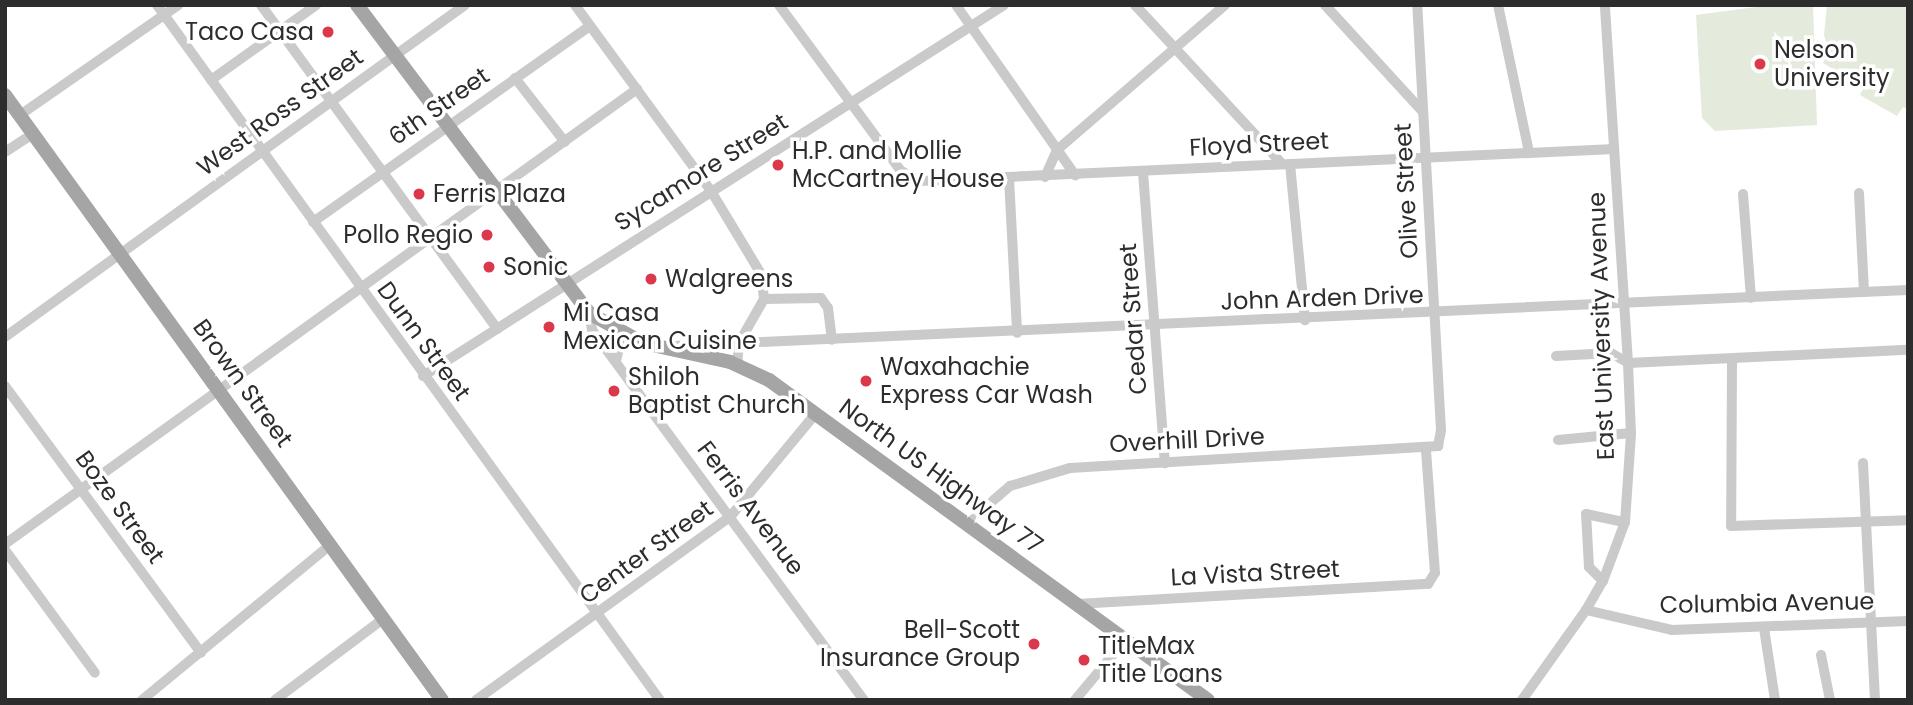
<!DOCTYPE html>
<html>
<head>
<meta charset="utf-8">
<style>
	body { margin:0 }
	#map { position:relative; width:1913px; height:705px; overflow:hidden; background:#fff; font-family:Poppins,sans-serif }
	div>[style] { position:absolute }
	.green>* { inset:0; background:#e4eadc }
	.minor>* { height:10px; margin:-5px; padding:0 5px; transform-origin:5px; border-radius:5px; background:#cacaca }
	.major>* { height:14px; margin:-7px; padding:0 7px; transform-origin:7px; border-radius:7px; background:#a5a5a5 }
	.dots>* { width:19px; height:19px; translate:-50% -50%; box-sizing:border-box; border:4px solid #fff; border-radius:50% }
	span { translate:-50% -50%; white-space:nowrap; text-align:center; line-height:1.15; -webkit-text-stroke:7px #fff; paint-order:stroke }
	.poi-label { font-size:24px; color:#2d2d2d }
	.right { translate:-100% -50%; text-align:right }
	.left { translate:0 -50%; text-align:left }
	.street-label { font-size:24px; color:#2d2d2d }
	.frame { position:absolute; inset:0; border:7px solid #2d2d2d; pointer-events:none }
</style>
</head>
<body>
<div id="map">
	<div class="green">
		<div style="clip-path:polygon(1771px 5px,1813px 6px,1817px 125px,1715px 131px,1702px 118px,1696px 15px)"></div>
		<div style="clip-path:polygon(1827px 5px,1908px 5px,1908px 109px,1903px 107px,1897px 116px,1860px 95px,1864px 87px,1823px 63px,1829px 51px,1824px 35px)"></div>
	</div>
	<div class="minor">
		<div style="left:157px;top:5px;width:858px;rotate:54.11deg"></div>
		<div style="left:261px;top:5px;width:401px;rotate:53.9deg"></div>
		<div style="left:575px;top:5px;width:230px;rotate:53.8deg"></div>
		<div style="left:711px;top:191px;width:97px;rotate:58.9deg"></div>
		<div style="left:761px;top:274px;width:25px;rotate:83deg"></div>
		<div style="left:764px;top:299px;width:51px;rotate:119.6deg"></div>
		<div style="left:739px;top:343px;width:22px;rotate:95deg"></div>
		<div style="left:779px;top:5px;width:206px;rotate:53.7deg"></div>
		<div style="left:901px;top:171px;width:22px;rotate:27deg"></div>
		<div style="left:921px;top:181px;width:694px;rotate:-2.64deg"></div>
		<div style="left:956px;top:5px;width:208px;rotate:55deg"></div>
		<div style="left:1135px;top:5px;width:217px;rotate:47.2deg"></div>
		<div style="left:1325px;top:5px;width:145px;rotate:47.5deg"></div>
		<div style="left:1498px;top:5px;width:150px;rotate:78.1deg"></div>
		<div style="left:515px;top:78px;width:81px;rotate:52deg"></div>
		<div style="left:211px;top:80px;width:129px;rotate:-35.5deg"></div>
		<div style="left:20px;top:115px;width:193px;rotate:-34.8deg"></div>
		<div style="left:5px;top:152px;width:33px;rotate:-33deg"></div>
		<div style="left:1290px;top:164px;width:157px;rotate:84.5deg"></div>
		<div style="left:1143px;top:172px;width:292px;rotate:85.7deg"></div>
		<div style="left:1045px;top:177px;width:30px;rotate:-66deg"></div>
		<div style="left:1057px;top:150px;width:222px;rotate:-40.8deg"></div>
		<div style="left:1009px;top:178px;width:155px;rotate:87deg"></div>
		<div style="left:1859px;top:193px;width:99px;rotate:87.1deg"></div>
		<div style="left:1743px;top:194px;width:104px;rotate:85.6deg"></div>
		<div style="left:313px;top:222px;width:339px;rotate:-35.3deg"></div>
		<div style="left:764px;top:299px;width:57px;rotate:-1deg"></div>
		<div style="left:821px;top:298px;width:12px;rotate:55deg"></div>
		<div style="left:828px;top:308px;width:32px;rotate:83deg"></div>
		<div style="left:589px;top:313px;width:17px;rotate:80deg"></div>
		<div style="left:592px;top:330px;width:459px;rotate:53.7deg"></div>
		<div style="left:5px;top:337px;width:567px;rotate:-35.82deg"></div>
		<div style="left:673px;top:346px;width:1236px;rotate:-2.6deg"></div>
		<div style="left:1556px;top:356px;width:55px;rotate:-3.1deg"></div>
		<div style="left:1611px;top:353px;width:20px;rotate:30deg"></div>
		<div style="left:1628px;top:363px;width:280px;rotate:-2.7deg"></div>
		<div style="left:616px;top:361px;width:27px;rotate:-77deg"></div>
		<div style="left:1732px;top:361px;width:165px;rotate:90.3deg"></div>
		<div style="left:1731px;top:526px;width:177px;rotate:-1.9deg"></div>
		<div style="left:423px;top:376px;width:689px;rotate:-32.56deg"></div>
		<div style="left:5px;top:386px;width:331px;rotate:53.7deg"></div>
		<div style="left:1558px;top:440px;width:73px;rotate:-5.5deg"></div>
		<div style="left:1863px;top:463px;width:237px;rotate:87.1deg"></div>
		<div style="left:967px;top:523px;width:57px;rotate:-40.7deg"></div>
		<div style="left:1010px;top:486px;width:63px;rotate:-16.7deg"></div>
		<div style="left:1070px;top:468px;width:369px;rotate:-3.4deg"></div>
		<div style="left:1438px;top:446px;width:16px;rotate:-79deg"></div>
		<div style="left:1441px;top:430px;width:426px;rotate:-93.2deg"></div>
		<div style="left:5px;top:544px;width:779px;rotate:-35.75deg"></div>
		<div style="left:5px;top:550px;width:152px;rotate:53.8deg"></div>
		<div style="left:1603px;top:581px;width:20px;rotate:-135deg"></div>
		<div style="left:1589px;top:567px;width:53px;rotate:-93.2deg"></div>
		<div style="left:1586px;top:514px;width:40px;rotate:12deg"></div>
		<div style="left:1077px;top:604px;width:352px;rotate:-3.3deg"></div>
		<div style="left:1428px;top:584px;width:13px;rotate:-58deg"></div>
		<div style="left:1435px;top:573px;width:124px;rotate:-94.2deg"></div>
		<div style="left:1586px;top:610px;width:88px;rotate:13.1deg"></div>
		<div style="left:1672px;top:630px;width:236px;rotate:-2.2deg"></div>
		<div style="left:1764px;top:628px;width:73px;rotate:81.3deg"></div>
		<div style="left:1821px;top:655px;width:46px;rotate:78.7deg"></div>
		<div style="left:142px;top:700px;width:244px;rotate:-39.5deg"></div>
		<div style="left:275px;top:700px;width:135px;rotate:-36.9deg"></div>
		<div style="left:476px;top:700px;width:313px;rotate:-35.8deg"></div>
		<div style="left:730px;top:517px;width:135px;rotate:-50.4deg"></div>
		<div style="left:1075px;top:700px;width:80px;rotate:-50.1deg"></div>
		<div style="left:1522px;top:700px;width:110px;rotate:-54.6deg"></div>
		<div style="left:1586px;top:610px;width:34px;rotate:-60deg"></div>
		<div style="left:1603px;top:581px;width:63px;rotate:-69.6deg"></div>
		<div style="left:1625px;top:522px;width:89px;rotate:-86.1deg"></div>
		<div style="left:1631px;top:433px;width:70px;rotate:-92.5deg"></div>
		<div style="left:1628px;top:363px;width:359px;rotate:-93.7deg"></div>
	</div>
	<div class="major">
		<div style="left:357px;top:5px;width:386px;rotate:53deg"></div>
		<div style="left:589px;top:313px;width:62px;rotate:29.1deg"></div>
		<div style="left:643px;top:343px;width:89px;rotate:12.3deg"></div>
		<div style="left:730px;top:362px;width:43px;rotate:24.8deg"></div>
		<div style="left:769px;top:380px;width:543px;rotate:36.09deg"></div>
		<div style="left:5px;top:95px;width:746px;rotate:54.16deg"></div>
	</div>
	<div class="dots">
		<div style="left:328px;top:32px;background:#db384c"></div>
		<div style="left:1760px;top:64px;background:#db384c"></div>
		<div style="left:778px;top:165px;background:#db384c"></div>
		<div style="left:419px;top:194px;background:#db384c"></div>
		<div style="left:487px;top:235px;background:#db384c"></div>
		<div style="left:489px;top:267px;background:#db384c"></div>
		<div style="left:651px;top:279px;background:#db384c"></div>
		<div style="left:549px;top:327px;background:#db384c"></div>
		<div style="left:866px;top:381px;background:#db384c"></div>
		<div style="left:614px;top:391px;background:#db384c"></div>
		<div style="left:1034px;top:644px;background:#db384c"></div>
		<div style="left:1084px;top:660px;background:#db384c"></div>
	</div>
	<div class="poi-label">
		<span class="right" style="left:314px;top:32px">Taco Casa</span>
		<span class="left" style="left:1774px;top:64px">Nelson<br>University</span>
		<span class="left" style="left:792px;top:165px">H.P. and Mollie<br>McCartney House</span>
		<span class="left" style="left:433px;top:194px">Ferris Plaza</span>
		<span class="right" style="left:473px;top:235px">Pollo Regio</span>
		<span class="left" style="left:503px;top:267px">Sonic</span>
		<span class="left" style="left:665px;top:279px">Walgreens</span>
		<span class="left" style="left:563px;top:327px">Mi Casa<br>Mexican Cuisine</span>
		<span class="left" style="left:880px;top:381px">Waxahachie<br>Express Car Wash</span>
		<span class="left" style="left:628px;top:391px">Shiloh<br>Baptist Church</span>
		<span class="right" style="left:1020px;top:644px">Bell-Scott<br>Insurance Group</span>
		<span class="left" style="left:1098px;top:660px">TitleMax<br>Title Loans</span>
	</div>
	<div class="street-label">
		<span style="left:439px;top:106px;rotate:-35deg">6th Street</span>
		<span style="left:280px;top:112px;rotate:-36deg">West Ross Street</span>
		<span style="left:1259px;top:144px;rotate:-3deg">Floyd Street</span>
		<span style="left:701px;top:172px;rotate:-32deg">Sycamore Street</span>
		<span style="left:1406px;top:191px;rotate:-93deg">Olive Street</span>
		<span style="left:1322px;top:298px;rotate:-2deg">John Arden Drive</span>
		<span style="left:1133px;top:319px;rotate:-94deg">Cedar Street</span>
		<span style="left:1601px;top:326px;rotate:-92deg">East University Avenue</span>
		<span style="left:424px;top:341px;rotate:54deg">Dunn Street</span>
		<span style="left:243px;top:383px;rotate:54deg">Brown Street</span>
		<span style="left:1187px;top:440px;rotate:-3deg">Overhill Drive</span>
		<span style="left:941px;top:476px;rotate:36deg">North US Highway 77</span>
		<span style="left:120px;top:507px;rotate:54deg">Boze Street</span>
		<span style="left:751px;top:508px;rotate:53deg">Ferris Avenue</span>
		<span style="left:646px;top:552px;rotate:-36deg">Center Street</span>
		<span style="left:1255px;top:573px;rotate:-3deg">La Vista Street</span>
		<span style="left:1767px;top:603px;rotate:-1deg">Columbia Avenue</span>
	</div>
	<div class="frame"></div>
</div>
</body>
</html>
